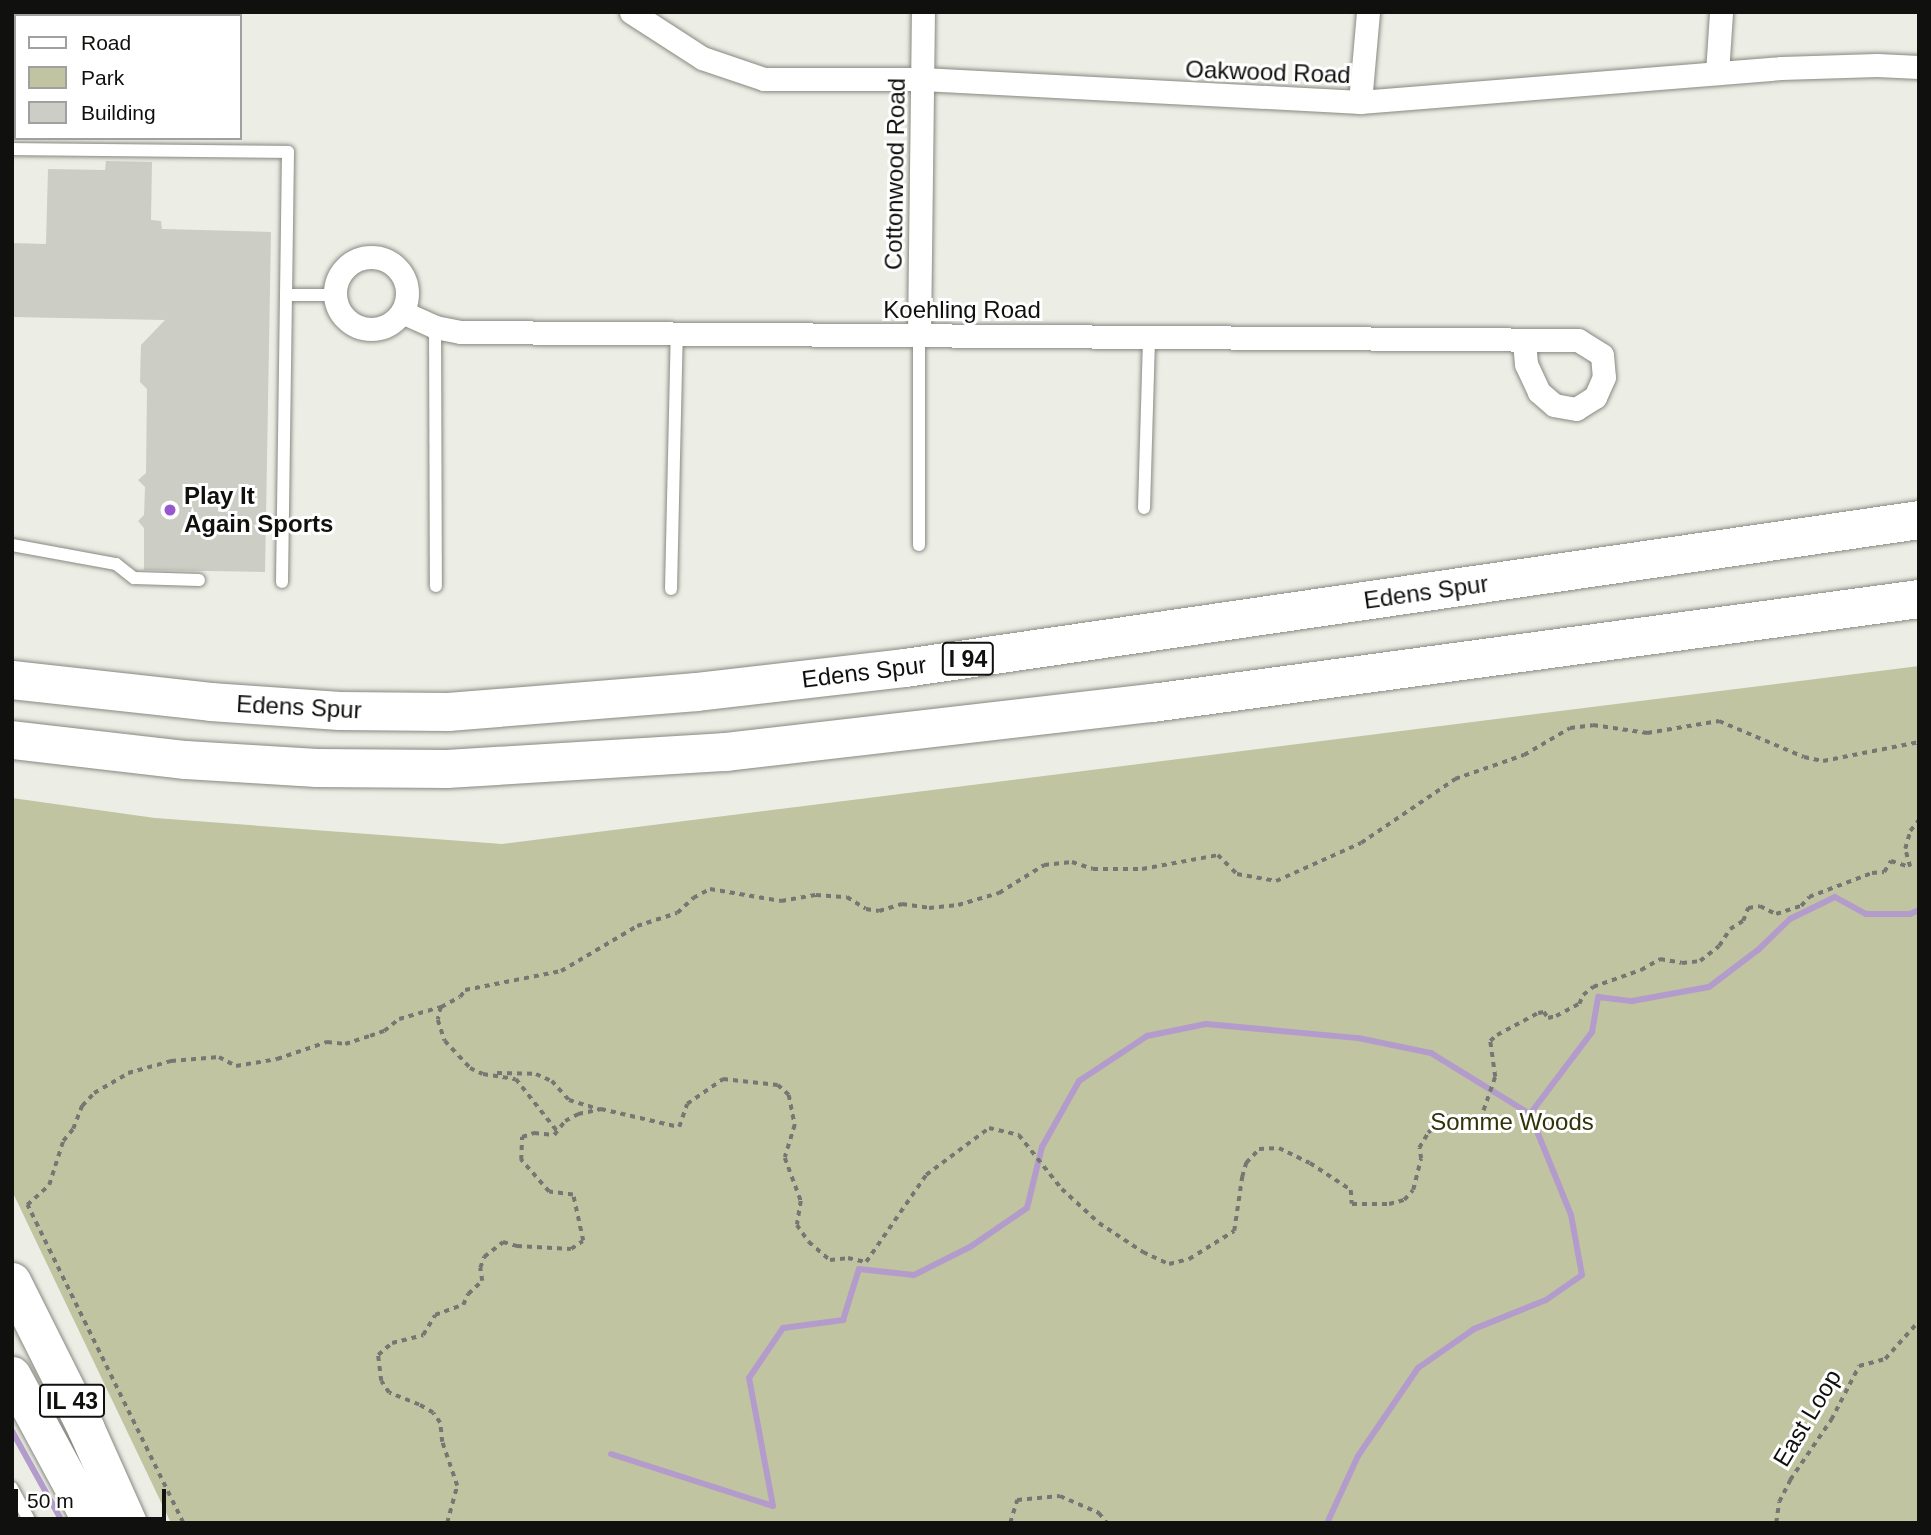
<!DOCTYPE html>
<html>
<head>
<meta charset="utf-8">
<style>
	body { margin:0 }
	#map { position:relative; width:1931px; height:1535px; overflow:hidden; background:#ecede5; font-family:Arial,sans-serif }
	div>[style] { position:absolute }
	.green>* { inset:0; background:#c0c4a1 }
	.stream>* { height:6px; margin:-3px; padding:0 3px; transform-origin:3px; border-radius:3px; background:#b39ccc }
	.building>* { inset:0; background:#cccdc5 }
	.path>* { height:3.5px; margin-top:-1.75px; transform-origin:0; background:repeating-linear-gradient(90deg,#767772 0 5px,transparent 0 10px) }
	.roads { filter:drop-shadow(0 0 2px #888981) drop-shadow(0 0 2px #888981) }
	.lane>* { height:12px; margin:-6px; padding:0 6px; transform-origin:6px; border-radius:6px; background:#fff }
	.street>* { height:23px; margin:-11.5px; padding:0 11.5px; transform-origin:11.5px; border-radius:11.5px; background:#fff }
	.street>.ring { margin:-11.5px; padding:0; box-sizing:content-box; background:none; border:23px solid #fff; border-radius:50% }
	.primary>* { height:37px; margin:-18.5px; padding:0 18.5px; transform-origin:18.5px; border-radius:18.5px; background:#fff }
	.highway>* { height:38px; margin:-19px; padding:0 19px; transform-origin:19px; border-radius:19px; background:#fff }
	.dots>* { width:19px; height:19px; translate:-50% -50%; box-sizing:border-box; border:4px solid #fff; border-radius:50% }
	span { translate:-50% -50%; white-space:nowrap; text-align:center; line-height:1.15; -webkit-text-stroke:6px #fff; paint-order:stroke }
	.shield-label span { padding:2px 5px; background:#fff; border:2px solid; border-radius:5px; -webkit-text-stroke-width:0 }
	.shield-label { font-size:23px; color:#10110e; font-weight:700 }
	.street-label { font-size:24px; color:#10110e }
	.poi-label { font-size:24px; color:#10110e; font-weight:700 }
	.left { translate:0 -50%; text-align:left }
	.park-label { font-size:24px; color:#313308 }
	.frame { position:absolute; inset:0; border:14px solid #10110e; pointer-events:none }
	.legend { position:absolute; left:14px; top:14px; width:228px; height:126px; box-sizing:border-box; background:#fff; border:2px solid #9fa09f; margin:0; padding:9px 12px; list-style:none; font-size:21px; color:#10110e }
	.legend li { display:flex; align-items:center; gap:14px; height:35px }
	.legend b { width:35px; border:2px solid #9fa09f }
	.scale { position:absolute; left:14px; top:1489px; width:152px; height:32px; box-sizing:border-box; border:4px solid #10110e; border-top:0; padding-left:9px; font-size:21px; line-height:24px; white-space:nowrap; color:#10110e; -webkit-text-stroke:5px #fff; paint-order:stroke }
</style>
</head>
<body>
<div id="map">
	<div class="green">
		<div style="clip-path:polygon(1919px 666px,1919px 1523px,171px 1523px,12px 1191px,12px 798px,155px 818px,502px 844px)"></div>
	</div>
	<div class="stream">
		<div style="left:1530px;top:1114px;width:103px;rotate:-52.9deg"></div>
		<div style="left:1592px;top:1032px;width:36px;rotate:-80deg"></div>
		<div style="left:1598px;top:997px;width:34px;rotate:7deg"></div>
		<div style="left:1632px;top:1001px;width:78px;rotate:-10.3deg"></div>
		<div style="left:1709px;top:987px;width:61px;rotate:-37.1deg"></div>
		<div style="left:1758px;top:950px;width:45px;rotate:-44.1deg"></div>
		<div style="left:1790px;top:919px;width:50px;rotate:-26.1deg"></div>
		<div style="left:1835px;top:897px;width:35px;rotate:29deg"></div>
		<div style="left:1866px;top:914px;width:44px"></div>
		<div style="left:1910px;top:914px;width:10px;rotate:-24deg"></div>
		<div style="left:12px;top:1431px;width:105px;rotate:61deg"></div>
		<div style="left:611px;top:1454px;width:170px;rotate:17.8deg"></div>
		<div style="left:773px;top:1506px;width:130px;rotate:-100.6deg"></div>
		<div style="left:749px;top:1378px;width:60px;rotate:-55.8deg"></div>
		<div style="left:783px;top:1328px;width:61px;rotate:-7.6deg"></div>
		<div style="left:843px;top:1320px;width:53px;rotate:-72.6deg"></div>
		<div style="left:859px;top:1269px;width:55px;rotate:6.2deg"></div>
		<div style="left:914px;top:1275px;width:63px;rotate:-26.6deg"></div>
		<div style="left:970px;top:1247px;width:69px;rotate:-34.4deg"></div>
		<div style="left:1027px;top:1208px;width:63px;rotate:-76.2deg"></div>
		<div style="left:1042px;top:1147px;width:76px;rotate:-60.7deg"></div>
		<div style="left:1079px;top:1081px;width:82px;rotate:-33.5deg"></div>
		<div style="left:1147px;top:1036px;width:60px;rotate:-11.5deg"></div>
		<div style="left:1206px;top:1024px;width:153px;rotate:5.3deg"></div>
		<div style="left:1358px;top:1038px;width:75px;rotate:11.6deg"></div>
		<div style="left:1431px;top:1053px;width:116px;rotate:31.6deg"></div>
		<div style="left:1530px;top:1114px;width:109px;rotate:67.9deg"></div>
		<div style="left:1571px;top:1215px;width:61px;rotate:79.6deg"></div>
		<div style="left:1582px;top:1275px;width:44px;rotate:145.2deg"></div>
		<div style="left:1546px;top:1300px;width:78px;rotate:158.1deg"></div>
		<div style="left:1474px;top:1329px;width:68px;rotate:145.1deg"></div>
		<div style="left:1418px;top:1368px;width:107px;rotate:124.3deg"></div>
		<div style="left:1358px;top:1456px;width:74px;rotate:114.8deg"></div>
	</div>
	<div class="building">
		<div style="clip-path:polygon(106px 161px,152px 162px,151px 220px,161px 221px,162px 229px,271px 232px,265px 572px,144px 570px,144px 528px,138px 521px,144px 515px,145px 487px,138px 480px,146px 473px,147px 389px,140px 382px,141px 345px,165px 320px,12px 317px,12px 243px,46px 244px,48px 169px,105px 170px)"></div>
	</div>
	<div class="path">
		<div style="left:441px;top:1007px;width:13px;rotate:103deg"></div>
		<div style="left:438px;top:1020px;width:22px;rotate:72deg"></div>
		<div style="left:445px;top:1041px;width:37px;rotate:47deg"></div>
		<div style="left:470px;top:1068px;width:14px;rotate:25deg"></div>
		<div style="left:483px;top:1074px;width:33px;rotate:9deg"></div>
		<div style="left:516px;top:1079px;width:66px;rotate:51.7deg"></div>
		<div style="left:497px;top:1073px;width:39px;rotate:1deg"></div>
		<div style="left:536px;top:1074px;width:17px;rotate:24deg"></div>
		<div style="left:552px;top:1081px;width:25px;rotate:48deg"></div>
		<div style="left:569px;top:1100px;width:31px;rotate:17deg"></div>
		<div style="left:183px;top:1523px;width:354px;rotate:-116.1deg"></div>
		<div style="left:27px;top:1205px;width:30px;rotate:-42deg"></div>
		<div style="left:49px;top:1185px;width:46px;rotate:-72.3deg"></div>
		<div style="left:63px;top:1141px;width:16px;rotate:-50deg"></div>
		<div style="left:73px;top:1129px;width:25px;rotate:-69deg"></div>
		<div style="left:82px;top:1106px;width:18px;rotate:-47deg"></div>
		<div style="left:94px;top:1093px;width:39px;rotate:-30deg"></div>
		<div style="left:128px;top:1073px;width:45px;rotate:-15.6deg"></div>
		<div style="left:171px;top:1061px;width:48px;rotate:-4.8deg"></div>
		<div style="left:219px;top:1057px;width:19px;rotate:28deg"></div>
		<div style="left:236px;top:1066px;width:42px;rotate:-9.7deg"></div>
		<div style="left:277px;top:1059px;width:53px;rotate:-18.8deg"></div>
		<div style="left:327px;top:1042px;width:18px;rotate:6deg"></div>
		<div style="left:345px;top:1044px;width:26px;rotate:-18deg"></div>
		<div style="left:370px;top:1036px;width:15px;rotate:-20deg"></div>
		<div style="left:384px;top:1031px;width:19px;rotate:-39deg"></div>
		<div style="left:399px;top:1019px;width:44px;rotate:-15.9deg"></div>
		<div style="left:441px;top:1007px;width:21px;rotate:-28deg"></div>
		<div style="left:460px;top:997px;width:9px;rotate:-54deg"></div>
		<div style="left:465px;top:990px;width:98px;rotate:-11.2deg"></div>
		<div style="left:561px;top:971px;width:88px;rotate:-30.6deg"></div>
		<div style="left:637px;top:926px;width:42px;rotate:-18deg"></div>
		<div style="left:677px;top:913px;width:22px;rotate:-43deg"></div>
		<div style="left:693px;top:898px;width:19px;rotate:-28deg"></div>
		<div style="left:710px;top:889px;width:72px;rotate:9.6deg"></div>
		<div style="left:781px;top:901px;width:36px;rotate:-10deg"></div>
		<div style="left:816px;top:895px;width:31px;rotate:4deg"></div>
		<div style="left:847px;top:897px;width:22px;rotate:32deg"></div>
		<div style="left:866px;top:909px;width:13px;rotate:9deg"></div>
		<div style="left:879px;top:911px;width:24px;rotate:-17deg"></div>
		<div style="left:902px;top:904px;width:27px;rotate:8deg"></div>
		<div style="left:929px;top:908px;width:29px;rotate:-6deg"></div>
		<div style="left:958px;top:905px;width:43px;rotate:-16.3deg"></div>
		<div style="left:999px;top:893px;width:53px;rotate:-31.9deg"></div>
		<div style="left:1044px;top:865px;width:28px;rotate:-6deg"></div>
		<div style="left:1072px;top:862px;width:22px;rotate:18deg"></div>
		<div style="left:1093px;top:869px;width:49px"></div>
		<div style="left:1142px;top:869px;width:77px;rotate:-10.4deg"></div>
		<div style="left:1218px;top:855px;width:27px;rotate:45deg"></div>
		<div style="left:1237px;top:874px;width:40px;rotate:10deg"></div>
		<div style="left:1276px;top:881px;width:93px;rotate:-24.1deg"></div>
		<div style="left:1361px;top:843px;width:114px;rotate:-34.2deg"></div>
		<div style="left:1455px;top:779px;width:73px;rotate:-19.2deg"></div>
		<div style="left:1524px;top:755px;width:53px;rotate:-30.4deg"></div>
		<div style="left:1570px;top:728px;width:23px;rotate:-7deg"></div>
		<div style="left:1593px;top:725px;width:55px;rotate:8.4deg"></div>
		<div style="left:1647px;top:733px;width:73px;rotate:-9.5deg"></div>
		<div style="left:1719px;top:721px;width:92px;rotate:23deg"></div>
		<div style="left:1804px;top:757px;width:19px;rotate:12deg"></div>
		<div style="left:1823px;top:761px;width:98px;rotate:-11.2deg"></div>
		<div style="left:447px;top:1523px;width:38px;rotate:-75deg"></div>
		<div style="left:457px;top:1486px;width:46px;rotate:-108.8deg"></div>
		<div style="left:442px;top:1442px;width:19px;rotate:-96deg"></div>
		<div style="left:440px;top:1423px;width:12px;rotate:-125deg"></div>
		<div style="left:433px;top:1413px;width:16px;rotate:-150deg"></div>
		<div style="left:419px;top:1405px;width:32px;rotate:-158deg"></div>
		<div style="left:389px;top:1393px;width:14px;rotate:-124deg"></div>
		<div style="left:381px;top:1381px;width:26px;rotate:-97deg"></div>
		<div style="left:378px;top:1355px;width:18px;rotate:-41deg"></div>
		<div style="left:392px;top:1343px;width:32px;rotate:-14deg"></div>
		<div style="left:423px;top:1335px;width:23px;rotate:-59deg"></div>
		<div style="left:435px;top:1315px;width:30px;rotate:-20deg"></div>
		<div style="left:463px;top:1305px;width:12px;rotate:-66deg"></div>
		<div style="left:468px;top:1294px;width:19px;rotate:-43deg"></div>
		<div style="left:482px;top:1281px;width:13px;rotate:-99deg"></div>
		<div style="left:480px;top:1268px;width:12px;rotate:-70deg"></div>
		<div style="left:484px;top:1257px;width:24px;rotate:-38deg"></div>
		<div style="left:503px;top:1242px;width:15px;rotate:16deg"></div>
		<div style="left:517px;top:1246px;width:54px;rotate:3.2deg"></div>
		<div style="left:571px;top:1249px;width:14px;rotate:-34deg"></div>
		<div style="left:583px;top:1241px;width:47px;rotate:-102.3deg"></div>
		<div style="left:573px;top:1195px;width:24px;rotate:-173deg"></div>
		<div style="left:549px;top:1192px;width:43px;rotate:-131.2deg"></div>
		<div style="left:521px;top:1160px;width:23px;rotate:-88deg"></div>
		<div style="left:522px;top:1137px;width:13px;rotate:-18deg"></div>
		<div style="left:534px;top:1133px;width:20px;rotate:6deg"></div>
		<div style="left:554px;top:1135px;width:18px;rotate:-52deg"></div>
		<div style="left:565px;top:1121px;width:15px;rotate:-28deg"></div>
		<div style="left:578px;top:1114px;width:24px;rotate:-12deg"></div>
		<div style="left:601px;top:1109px;width:80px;rotate:13deg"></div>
		<div style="left:679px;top:1127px;width:24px;rotate:-71deg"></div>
		<div style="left:687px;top:1104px;width:44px;rotate:-34.8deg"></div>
		<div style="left:723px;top:1079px;width:55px;rotate:6.2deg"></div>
		<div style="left:778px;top:1085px;width:15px;rotate:42deg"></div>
		<div style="left:789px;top:1095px;width:31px;rotate:79deg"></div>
		<div style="left:795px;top:1125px;width:34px;rotate:107deg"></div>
		<div style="left:785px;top:1158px;width:46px;rotate:69.6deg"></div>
		<div style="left:801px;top:1201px;width:24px;rotate:99deg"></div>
		<div style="left:797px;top:1225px;width:21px;rotate:55deg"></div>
		<div style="left:809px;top:1242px;width:28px;rotate:41deg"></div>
		<div style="left:830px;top:1260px;width:18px;rotate:-6deg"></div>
		<div style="left:848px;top:1258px;width:18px;rotate:13deg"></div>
		<div style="left:866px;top:1262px;width:106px;rotate:-55.4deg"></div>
		<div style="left:926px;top:1175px;width:79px;rotate:-36.7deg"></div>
		<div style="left:989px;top:1128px;width:31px;rotate:13deg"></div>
		<div style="left:1019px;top:1135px;width:69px;rotate:51.5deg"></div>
		<div style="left:1062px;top:1189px;width:50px;rotate:42.6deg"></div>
		<div style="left:1099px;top:1223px;width:53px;rotate:33.4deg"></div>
		<div style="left:1143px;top:1252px;width:29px;rotate:25deg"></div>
		<div style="left:1169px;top:1264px;width:21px;rotate:-14deg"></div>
		<div style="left:1189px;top:1259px;width:53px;rotate:-31.9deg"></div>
		<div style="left:1234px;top:1231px;width:55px;rotate:-81.6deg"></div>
		<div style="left:1242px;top:1177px;width:15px;rotate:-74deg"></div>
		<div style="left:1246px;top:1163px;width:19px;rotate:-47deg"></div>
		<div style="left:1259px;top:1149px;width:20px;rotate:-3deg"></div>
		<div style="left:1279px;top:1148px;width:34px;rotate:26deg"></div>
		<div style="left:1310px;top:1163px;width:49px;rotate:33.4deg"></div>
		<div style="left:1351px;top:1190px;width:14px;rotate:86deg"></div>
		<div style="left:1352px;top:1204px;width:37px"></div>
		<div style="left:1389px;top:1204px;width:16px;rotate:-15deg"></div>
		<div style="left:1404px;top:1200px;width:13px;rotate:-48deg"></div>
		<div style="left:1413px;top:1190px;width:32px;rotate:-76deg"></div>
		<div style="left:1421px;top:1159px;width:11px;rotate:-100deg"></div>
		<div style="left:1419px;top:1148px;width:17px;rotate:-59deg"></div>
		<div style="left:1428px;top:1133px;width:22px;rotate:-47deg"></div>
		<div style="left:1443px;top:1117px;width:8px;rotate:-7deg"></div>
		<div style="left:1451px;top:1116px;width:26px;rotate:21deg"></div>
		<div style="left:1475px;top:1125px;width:7px;rotate:-45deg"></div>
		<div style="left:1480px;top:1120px;width:46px;rotate:-70.8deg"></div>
		<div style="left:1495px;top:1077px;width:36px;rotate:-98deg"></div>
		<div style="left:1490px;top:1041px;width:9px;rotate:-41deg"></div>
		<div style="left:1497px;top:1035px;width:47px;rotate:-28.2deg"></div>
		<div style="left:1538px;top:1013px;width:6px;rotate:-9deg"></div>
		<div style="left:1544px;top:1012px;width:7px;rotate:56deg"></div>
		<div style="left:1548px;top:1018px;width:8px;rotate:-14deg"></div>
		<div style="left:1556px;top:1016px;width:26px;rotate:-28deg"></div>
		<div style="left:1579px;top:1004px;width:10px;rotate:-66deg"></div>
		<div style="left:1583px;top:995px;width:13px;rotate:-39deg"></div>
		<div style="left:1593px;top:987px;width:51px;rotate:-19.5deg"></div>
		<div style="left:1641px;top:970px;width:22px;rotate:-30deg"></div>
		<div style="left:1660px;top:959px;width:22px;rotate:10deg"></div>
		<div style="left:1682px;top:963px;width:18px;rotate:-6deg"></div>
		<div style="left:1700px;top:961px;width:24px;rotate:-38deg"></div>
		<div style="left:1719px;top:946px;width:20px;rotate:-57deg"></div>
		<div style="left:1730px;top:929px;width:15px;rotate:-32deg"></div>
		<div style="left:1743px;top:921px;width:14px;rotate:-69deg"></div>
		<div style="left:1748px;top:908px;width:12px;rotate:-9deg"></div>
		<div style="left:1760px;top:906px;width:18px;rotate:27deg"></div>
		<div style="left:1776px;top:914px;width:26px;rotate:-18deg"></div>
		<div style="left:1801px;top:906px;width:12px;rotate:-48deg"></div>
		<div style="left:1809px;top:897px;width:67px;rotate:-20.9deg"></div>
		<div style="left:1872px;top:873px;width:12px;rotate:-5deg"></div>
		<div style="left:1884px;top:872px;width:13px;rotate:-58deg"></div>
		<div style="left:1891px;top:861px;width:20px;rotate:18deg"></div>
		<div style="left:1910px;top:867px;width:19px;rotate:-106deg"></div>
		<div style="left:1905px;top:849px;width:19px;rotate:-74deg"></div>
		<div style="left:1910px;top:831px;width:14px;rotate:-51deg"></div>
		<div style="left:1010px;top:1523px;width:24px;rotate:-73deg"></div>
		<div style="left:1017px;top:1500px;width:43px;rotate:-5.3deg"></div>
		<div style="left:1060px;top:1496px;width:43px;rotate:23.6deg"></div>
		<div style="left:1099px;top:1513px;width:13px;rotate:51deg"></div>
		<div style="left:1776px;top:1523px;width:21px;rotate:-82deg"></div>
		<div style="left:1779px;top:1502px;width:25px;rotate:-63deg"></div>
		<div style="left:1790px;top:1480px;width:73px;rotate:-55.7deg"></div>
		<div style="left:1831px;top:1420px;width:61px;rotate:-62.6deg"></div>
		<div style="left:1859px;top:1366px;width:27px;rotate:-15deg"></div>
		<div style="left:1885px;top:1359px;width:51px;rotate:-48.2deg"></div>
	</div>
	<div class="roads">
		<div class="lane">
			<div style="left:12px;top:149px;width:276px;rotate:0.6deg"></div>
			<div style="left:288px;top:152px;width:430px;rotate:90.8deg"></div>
			<div style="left:287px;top:295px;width:48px"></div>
			<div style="left:435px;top:327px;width:259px;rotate:89.8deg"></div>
			<div style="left:919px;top:336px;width:209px;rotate:90deg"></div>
			<div style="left:1144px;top:508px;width:171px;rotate:-88.3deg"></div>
			<div style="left:12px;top:545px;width:106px;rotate:10.4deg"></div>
			<div style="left:116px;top:564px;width:23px;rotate:38deg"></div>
			<div style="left:134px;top:578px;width:65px;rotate:1.8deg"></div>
			<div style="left:671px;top:589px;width:255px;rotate:-88.7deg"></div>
			<div style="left:12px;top:1488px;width:40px;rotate:62deg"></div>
		</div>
		<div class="street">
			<div style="left:631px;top:12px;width:85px;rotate:32.9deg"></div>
			<div style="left:702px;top:58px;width:65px;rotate:18.7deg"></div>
			<div style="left:764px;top:79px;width:158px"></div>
			<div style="left:922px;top:79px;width:439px;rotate:3deg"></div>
			<div style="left:1360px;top:102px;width:422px;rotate:-4.6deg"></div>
			<div style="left:1781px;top:68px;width:96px;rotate:-1.8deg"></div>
			<div style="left:1877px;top:65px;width:42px;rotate:2.7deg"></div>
			<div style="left:1717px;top:73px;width:61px;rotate:-86.2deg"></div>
			<div style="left:1360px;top:102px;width:90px;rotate:-84.9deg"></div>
			<div class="ring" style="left:335px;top:257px;width:49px;height:49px"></div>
			<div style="left:402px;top:312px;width:36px;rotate:24deg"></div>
			<div style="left:435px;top:327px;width:26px;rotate:11deg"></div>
			<div style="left:461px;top:332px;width:1117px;rotate:0.41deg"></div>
			<div style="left:1578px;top:340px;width:28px;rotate:32deg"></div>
			<div style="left:1602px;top:355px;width:22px;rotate:85deg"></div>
			<div style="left:1604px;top:377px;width:22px;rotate:114deg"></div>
			<div style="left:1595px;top:397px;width:22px;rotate:148deg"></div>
			<div style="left:1576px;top:409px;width:22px;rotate:-170deg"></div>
			<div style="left:1554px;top:405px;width:20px;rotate:-139deg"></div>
			<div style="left:1539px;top:392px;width:31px;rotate:-115deg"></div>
			<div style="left:1526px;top:364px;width:24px;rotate:-95deg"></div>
			<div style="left:919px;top:336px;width:324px;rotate:-89.3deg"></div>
		</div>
		<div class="primary">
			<div style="left:12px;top:1281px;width:165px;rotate:63.4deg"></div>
			<div style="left:86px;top:1429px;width:103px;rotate:65.9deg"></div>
			<div style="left:12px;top:1375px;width:168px;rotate:61.6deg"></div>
		</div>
		<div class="highway">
			<div style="left:12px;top:680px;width:200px;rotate:6.3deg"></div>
			<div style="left:211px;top:702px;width:129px;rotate:4deg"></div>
			<div style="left:340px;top:711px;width:108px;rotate:0.5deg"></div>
			<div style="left:448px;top:712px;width:250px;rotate:-4.6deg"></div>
			<div style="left:697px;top:692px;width:209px;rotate:-6.6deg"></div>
			<div style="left:905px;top:668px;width:1025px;rotate:-8.3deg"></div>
			<div style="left:12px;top:740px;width:175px;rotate:6.6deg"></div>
			<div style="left:186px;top:760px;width:131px;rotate:3.5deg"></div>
			<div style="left:317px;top:768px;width:130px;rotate:0.4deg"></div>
			<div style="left:447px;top:769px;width:280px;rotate:-3.5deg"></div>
			<div style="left:726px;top:752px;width:429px;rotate:-6.6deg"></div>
			<div style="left:1152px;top:703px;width:774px;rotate:-7.72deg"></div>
		</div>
	</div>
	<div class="dots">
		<div style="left:170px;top:510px;background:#9757cd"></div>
	</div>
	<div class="shield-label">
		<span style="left:968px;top:659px">I 94</span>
		<span style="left:72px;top:1401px">IL 43</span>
	</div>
	<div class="street-label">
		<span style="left:1268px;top:72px;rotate:2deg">Oakwood Road</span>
		<span style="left:895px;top:174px;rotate:-89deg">Cottonwood Road</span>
		<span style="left:962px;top:310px">Koehling Road</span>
		<span style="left:1426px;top:592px;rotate:-8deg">Edens Spur</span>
		<span style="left:864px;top:672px;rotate:-7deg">Edens Spur</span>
		<span style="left:299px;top:707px;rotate:3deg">Edens Spur</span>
		<span style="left:1807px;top:1418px;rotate:-59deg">East Loop</span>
	</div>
	<div class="poi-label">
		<span class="left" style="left:184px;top:510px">Play It<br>Again Sports</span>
	</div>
	<div class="park-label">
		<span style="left:1512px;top:1122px">Somme Woods</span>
	</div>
	<div class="frame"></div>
	<ul class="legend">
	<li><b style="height:9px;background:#fff"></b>Road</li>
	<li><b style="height:19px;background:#c0c4a1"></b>Park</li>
	<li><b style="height:19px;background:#cccdc5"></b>Building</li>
	</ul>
	<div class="scale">50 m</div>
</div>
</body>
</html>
